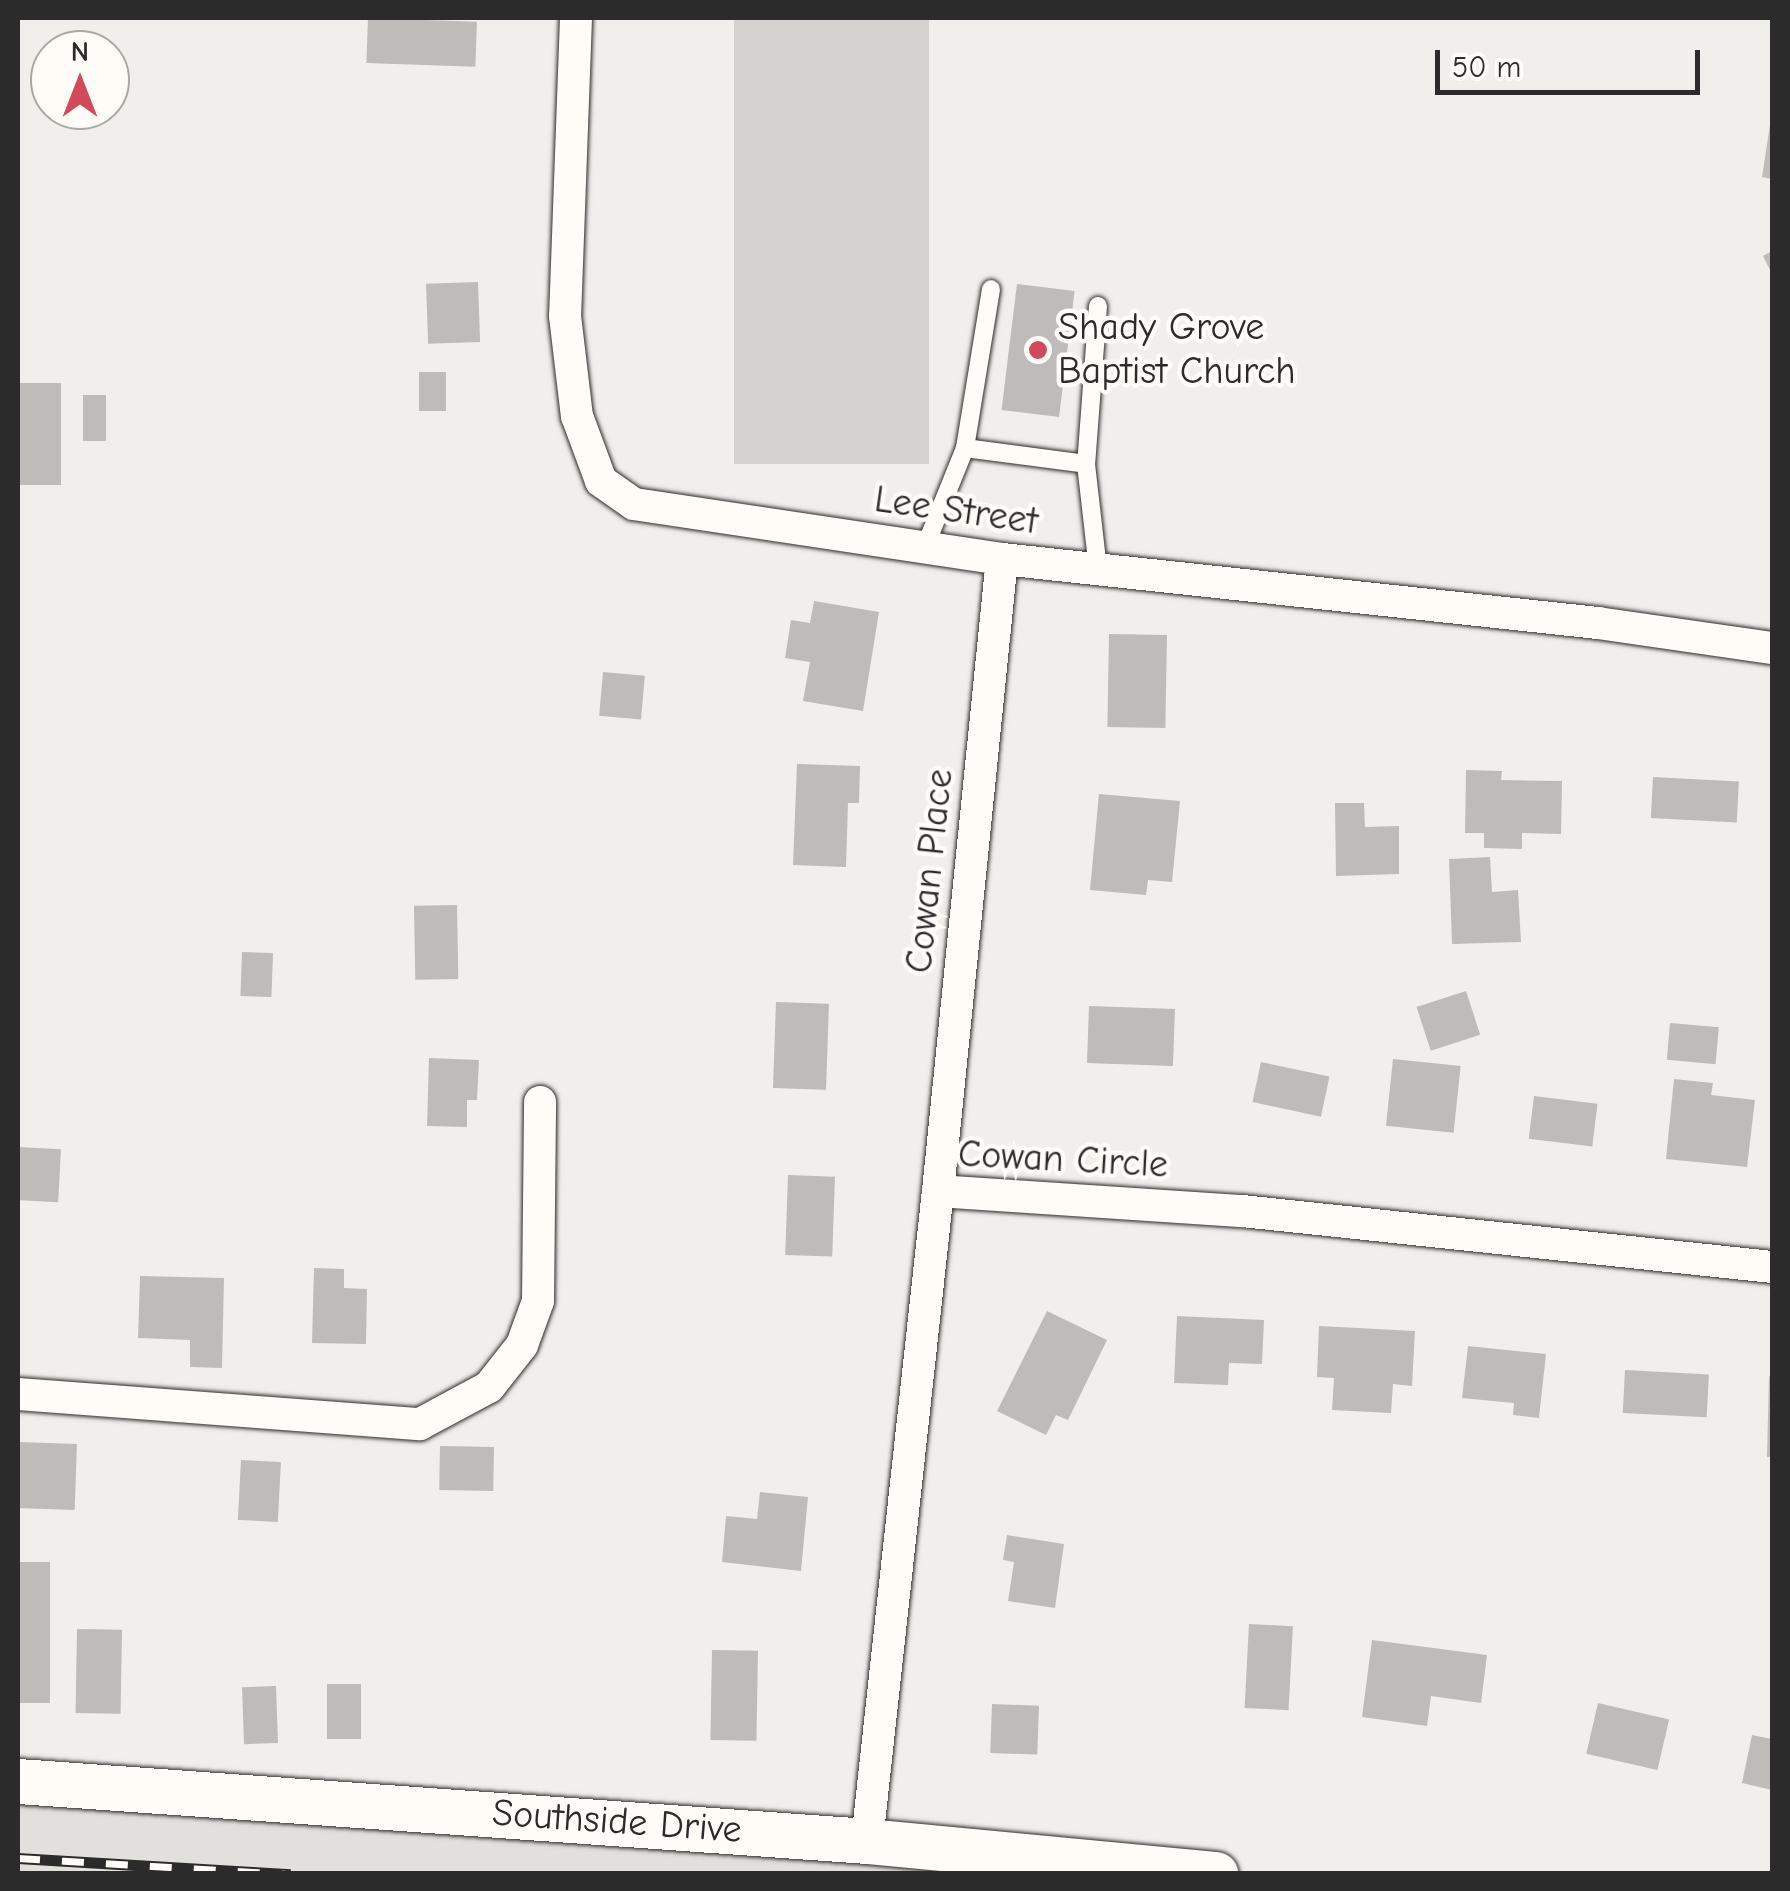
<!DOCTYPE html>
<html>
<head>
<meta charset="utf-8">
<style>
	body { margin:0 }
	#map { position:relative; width:1790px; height:1891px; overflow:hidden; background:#f0efeb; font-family:"Comic Neue",sans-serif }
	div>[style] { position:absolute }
	.built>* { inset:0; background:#e1e0dc }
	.green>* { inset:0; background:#d3d2cf; transform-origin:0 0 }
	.building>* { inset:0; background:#bdbcb8; transform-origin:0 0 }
	.roads { filter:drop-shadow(0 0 2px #2b2b2b) drop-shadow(0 0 2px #2b2b2b) }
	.lane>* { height:18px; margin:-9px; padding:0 9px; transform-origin:9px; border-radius:9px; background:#fdfcf7 }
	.street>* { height:32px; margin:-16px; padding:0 16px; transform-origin:16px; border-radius:16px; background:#fdfcf7 }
	.secondary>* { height:45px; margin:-22.5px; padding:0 22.5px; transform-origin:22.5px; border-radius:22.5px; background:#fdfcf7 }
	.rail>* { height:11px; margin-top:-5.5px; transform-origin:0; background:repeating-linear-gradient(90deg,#fdfcf7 0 22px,#2b2b2b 0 44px); box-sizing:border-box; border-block:2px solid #2b2b2b }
	.dots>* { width:28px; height:28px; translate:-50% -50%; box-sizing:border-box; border:5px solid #fdfcf7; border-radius:50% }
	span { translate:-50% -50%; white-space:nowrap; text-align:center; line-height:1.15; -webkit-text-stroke:9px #fdfcf7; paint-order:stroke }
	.poi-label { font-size:38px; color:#2b2b2b }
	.left { translate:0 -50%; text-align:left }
	.street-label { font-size:38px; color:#2b2b2b }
	.frame { position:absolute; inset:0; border:20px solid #2b2b2b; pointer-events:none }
	.north { position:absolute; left:30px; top:30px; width:100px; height:100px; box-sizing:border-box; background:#fdfcf7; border:2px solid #a9a8a5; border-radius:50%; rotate:0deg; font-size:28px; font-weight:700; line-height:40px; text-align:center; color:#2b2b2b }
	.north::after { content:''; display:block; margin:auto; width:35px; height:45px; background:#d1495b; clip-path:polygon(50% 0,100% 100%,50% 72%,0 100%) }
	.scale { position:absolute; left:1435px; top:50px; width:265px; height:45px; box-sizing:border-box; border:5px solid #2b2b2b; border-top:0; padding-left:12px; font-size:30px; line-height:35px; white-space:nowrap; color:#2b2b2b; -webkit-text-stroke:8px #fdfcf7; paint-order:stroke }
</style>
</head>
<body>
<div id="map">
	<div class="built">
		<div style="clip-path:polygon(18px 1794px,1143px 1873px,18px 1873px)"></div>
	</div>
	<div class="green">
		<div style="left:734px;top:18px;width:195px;height:446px"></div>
	</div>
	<div class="building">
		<div style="left:368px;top:18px;width:109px;height:45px;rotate:2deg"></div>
		<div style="clip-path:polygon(1770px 125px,1772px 125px,1772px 179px,1762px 177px)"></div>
		<div style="clip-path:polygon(1772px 251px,1772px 274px,1763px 256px)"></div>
		<div style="left:478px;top:282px;width:60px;height:52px;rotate:88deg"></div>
		<div style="left:1017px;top:284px;width:58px;height:127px;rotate:7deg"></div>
		<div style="left:419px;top:372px;width:27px;height:39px"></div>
		<div style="left:18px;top:383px;width:43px;height:102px"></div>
		<div style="left:83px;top:395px;width:23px;height:46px"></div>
		<div style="clip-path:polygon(814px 601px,879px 612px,863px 711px,803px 701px,810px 662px,785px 658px,791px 620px,810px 623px)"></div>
		<div style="left:1109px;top:634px;width:58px;height:93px;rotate:1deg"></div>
		<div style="left:603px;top:672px;width:42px;height:44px;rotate:5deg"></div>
		<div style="clip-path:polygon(797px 764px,860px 766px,859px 803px,848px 803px,846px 867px,793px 865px)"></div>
		<div style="clip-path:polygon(1466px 770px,1502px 771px,1501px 780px,1562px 781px,1561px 834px,1522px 833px,1522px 849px,1484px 848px,1484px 833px,1465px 833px)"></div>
		<div style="left:1653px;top:777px;width:86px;height:41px;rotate:3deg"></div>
		<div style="clip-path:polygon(1099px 794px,1180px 801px,1172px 882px,1148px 880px,1146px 895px,1090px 890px)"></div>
		<div style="clip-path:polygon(1335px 803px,1364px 803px,1365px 827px,1399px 826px,1399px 874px,1336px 876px)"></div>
		<div style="clip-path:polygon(1490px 857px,1492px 892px,1518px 890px,1521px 942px,1452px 944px,1449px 859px)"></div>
		<div style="left:457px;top:905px;width:74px;height:43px;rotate:89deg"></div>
		<div style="left:242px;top:952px;width:31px;height:44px;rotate:2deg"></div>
		<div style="left:1466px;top:991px;width:46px;height:52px;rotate:72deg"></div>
		<div style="left:776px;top:1002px;width:53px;height:86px;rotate:2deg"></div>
		<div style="left:1089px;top:1006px;width:86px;height:57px;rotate:2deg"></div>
		<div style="left:1670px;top:1023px;width:49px;height:37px;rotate:5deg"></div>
		<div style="clip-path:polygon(429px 1058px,479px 1060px,477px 1100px,467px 1100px,467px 1127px,427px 1126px)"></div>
		<div style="left:1393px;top:1059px;width:68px;height:67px;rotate:6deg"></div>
		<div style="left:1261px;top:1062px;width:70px;height:41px;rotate:12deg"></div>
		<div style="clip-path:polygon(1674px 1079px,1713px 1083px,1711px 1095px,1755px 1100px,1747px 1167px,1666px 1159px)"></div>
		<div style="left:1534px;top:1096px;width:64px;height:43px;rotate:7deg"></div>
		<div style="left:18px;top:1147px;width:43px;height:53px;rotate:3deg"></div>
		<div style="left:788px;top:1175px;width:47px;height:80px;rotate:2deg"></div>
		<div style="clip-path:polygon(314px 1268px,344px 1269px,344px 1288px,367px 1289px,366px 1344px,312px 1343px)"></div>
		<div style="clip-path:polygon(140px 1276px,224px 1278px,222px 1368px,190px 1367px,190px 1340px,138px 1338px)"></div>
		<div style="clip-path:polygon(1047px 1311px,1107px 1340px,1068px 1420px,1056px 1415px,1046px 1435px,997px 1411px)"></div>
		<div style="clip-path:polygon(1177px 1316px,1264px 1320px,1262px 1364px,1229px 1363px,1228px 1385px,1174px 1383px)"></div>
		<div style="clip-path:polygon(1319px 1326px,1415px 1331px,1412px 1386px,1393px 1384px,1391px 1413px,1332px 1410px,1334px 1378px,1317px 1377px)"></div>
		<div style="clip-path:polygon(1468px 1346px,1546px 1354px,1539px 1418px,1513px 1415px,1514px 1403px,1462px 1398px)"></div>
		<div style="left:1625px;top:1370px;width:84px;height:43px;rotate:3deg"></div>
		<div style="clip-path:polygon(1769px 1376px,1772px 1376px,1772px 1457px,1767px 1457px)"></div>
		<div style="left:18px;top:1442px;width:59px;height:66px;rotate:2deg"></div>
		<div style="left:440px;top:1446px;width:54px;height:44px;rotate:1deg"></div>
		<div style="left:241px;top:1460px;width:40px;height:60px;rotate:3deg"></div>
		<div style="clip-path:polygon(760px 1492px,808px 1497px,801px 1571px,722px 1562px,726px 1516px,757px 1519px)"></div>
		<div style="clip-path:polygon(1007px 1535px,1064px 1544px,1055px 1608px,1008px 1601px,1014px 1562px,1003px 1560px)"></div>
		<div style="left:18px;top:1562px;width:32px;height:141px"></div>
		<div style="left:1249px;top:1624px;width:44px;height:84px;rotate:3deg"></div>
		<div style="left:77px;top:1629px;width:45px;height:84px;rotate:1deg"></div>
		<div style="clip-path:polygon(1372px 1640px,1487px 1655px,1481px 1703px,1431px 1696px,1427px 1726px,1362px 1717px)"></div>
		<div style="left:712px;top:1650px;width:46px;height:90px;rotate:1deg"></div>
		<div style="left:327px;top:1684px;width:34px;height:55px"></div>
		<div style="left:276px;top:1686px;width:57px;height:34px;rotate:88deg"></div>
		<div style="left:1598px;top:1703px;width:73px;height:52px;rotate:13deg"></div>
		<div style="left:992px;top:1704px;width:47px;height:49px;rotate:2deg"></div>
		<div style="clip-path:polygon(1752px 1735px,1772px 1739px,1772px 1790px,1742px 1783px)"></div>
	</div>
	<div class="roads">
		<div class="lane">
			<div style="left:1098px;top:306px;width:158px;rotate:94.3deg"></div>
			<div style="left:1086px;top:464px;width:106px;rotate:83.5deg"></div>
			<div style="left:965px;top:448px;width:122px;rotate:7.5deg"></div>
			<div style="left:925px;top:547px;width:107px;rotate:-68deg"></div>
			<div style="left:965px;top:448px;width:161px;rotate:-80.7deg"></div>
		</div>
		<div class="street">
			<div style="left:576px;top:18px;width:298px;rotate:92.1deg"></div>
			<div style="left:565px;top:316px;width:101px;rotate:83.2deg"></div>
			<div style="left:577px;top:416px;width:69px;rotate:69.7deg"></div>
			<div style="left:601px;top:481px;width:40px;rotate:34.9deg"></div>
			<div style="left:634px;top:504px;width:372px;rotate:8.5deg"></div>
			<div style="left:1002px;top:559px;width:599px;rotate:6.13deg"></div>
			<div style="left:1598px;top:623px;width:176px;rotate:8.2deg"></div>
			<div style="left:938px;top:1191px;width:635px;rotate:-84.22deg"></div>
			<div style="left:18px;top:1394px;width:403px;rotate:4.3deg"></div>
			<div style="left:420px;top:1424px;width:78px;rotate:-28.2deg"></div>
			<div style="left:489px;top:1387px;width:53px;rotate:-51.8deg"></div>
			<div style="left:522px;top:1345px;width:47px;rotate:-70deg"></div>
			<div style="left:538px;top:1301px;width:199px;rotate:-89.4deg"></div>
			<div style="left:867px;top:1841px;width:654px;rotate:-83.77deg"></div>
			<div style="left:938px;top:1191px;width:305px;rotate:3.8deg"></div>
			<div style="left:1242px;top:1211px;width:533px;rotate:6.03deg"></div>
		</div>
		<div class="secondary">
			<div style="left:18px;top:1781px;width:851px;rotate:4.04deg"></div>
			<div style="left:867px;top:1841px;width:350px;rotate:5.4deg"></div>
		</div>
	</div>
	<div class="rail">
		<div style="left:18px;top:1858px;width:273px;rotate:3.4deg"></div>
	</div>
	<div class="dots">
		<div style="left:1038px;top:350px;background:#d1495b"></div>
	</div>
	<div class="poi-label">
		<span class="left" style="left:1058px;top:350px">Shady Grove<br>Baptist Church</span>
	</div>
	<div class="street-label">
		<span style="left:956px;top:511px;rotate:8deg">Lee Street</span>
		<span style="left:930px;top:871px;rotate:-84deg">Cowan Place</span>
		<span style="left:1063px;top:1160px;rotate:3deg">Cowan Circle</span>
		<span style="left:617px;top:1822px;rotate:4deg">Southside Drive</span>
	</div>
	<div class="frame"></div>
	<div class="north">N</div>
	<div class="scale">50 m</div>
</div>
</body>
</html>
